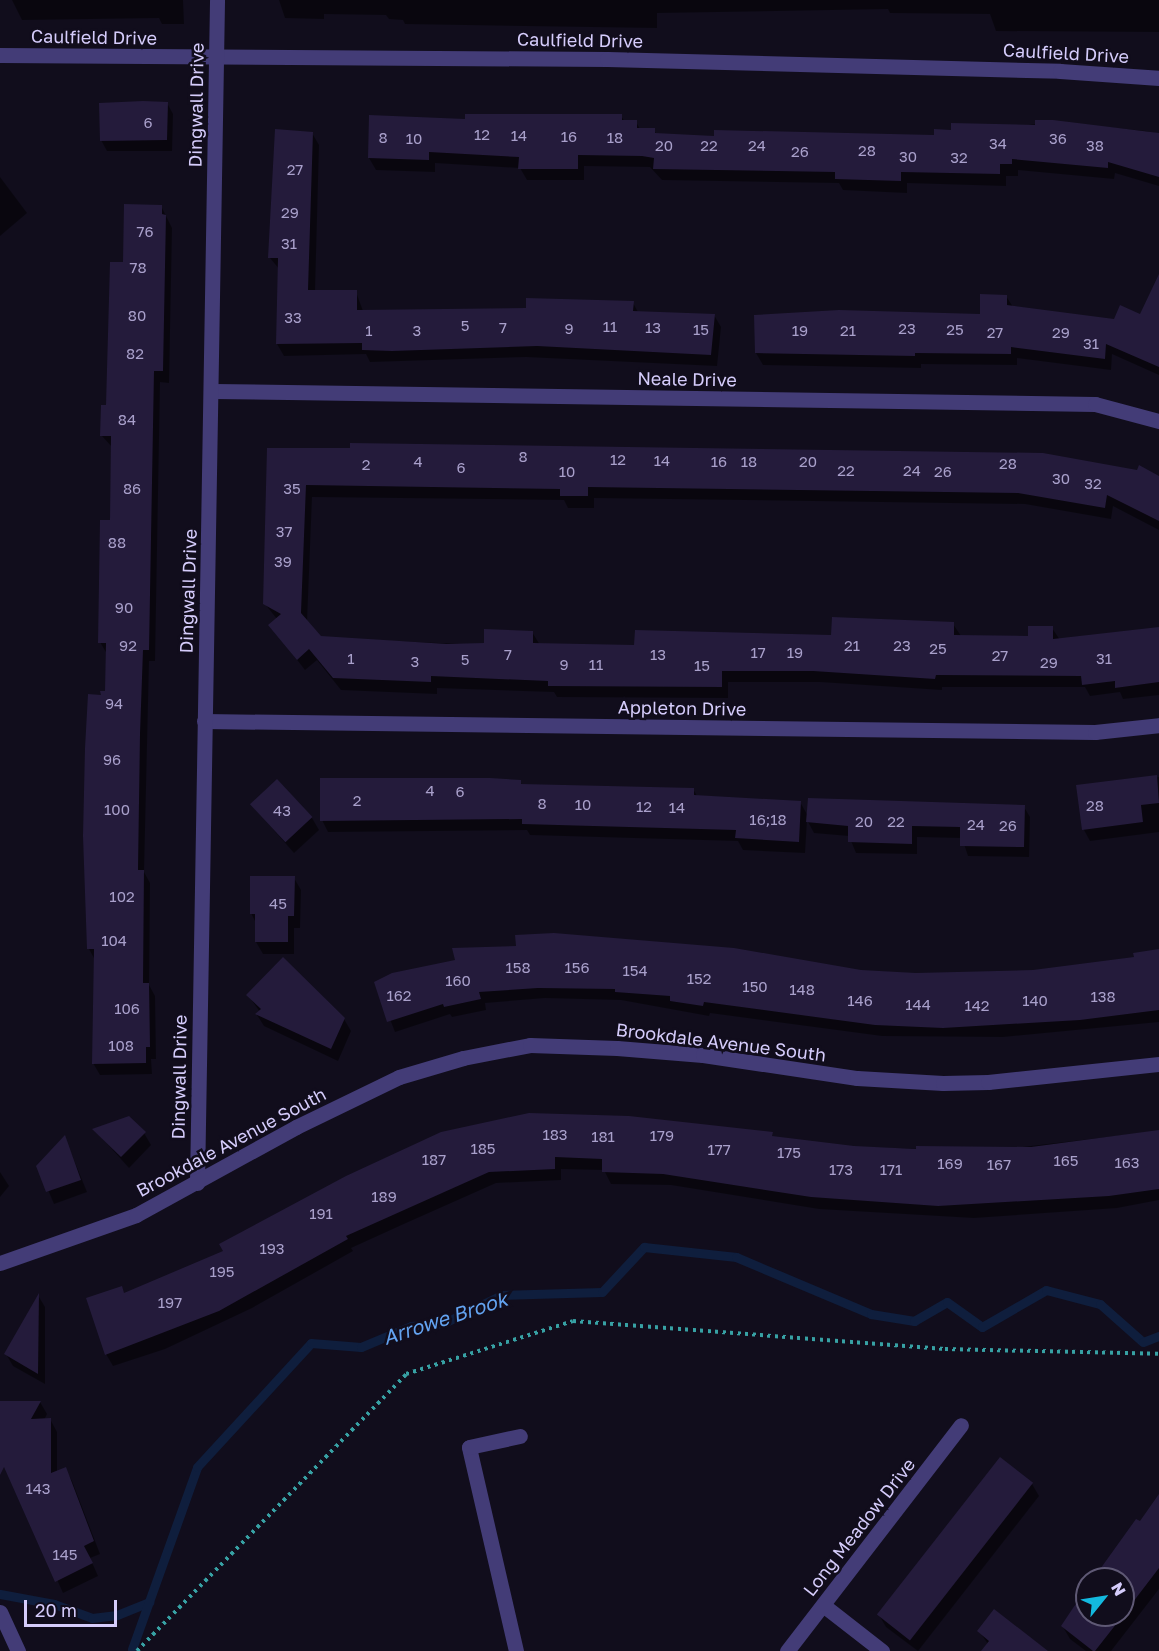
<!DOCTYPE html>
<html>
<head>
<meta charset="utf-8">
<style>
	body { margin:0 }
	#map { position:relative; width:1159px; height:1651px; overflow:hidden; background:#110d1c; font-family:"Golos Text",sans-serif }
	div>[style] { position:absolute }
	.shadow>* { inset:0; background:#0007 }
	.stream>* { height:9px; margin:-4.5px; padding:0 4.5px; transform-origin:4.5px; border-radius:4.5px; background:#0f1e3d }
	.building>* { inset:0; background:#241b3b; transform-origin:0 0 }
	.path>* { height:4px; margin-top:-2px; transform-origin:0; background:repeating-linear-gradient(90deg,#37a1a4 0 3px,transparent 0 7.5px) }
	.minor>* { height:15px; margin:-7.5px; padding:0 7.5px; transform-origin:7.5px; border-radius:7.5px; background:#433c77 }
	.tertiary>* { height:15px; margin:-7.5px; padding:0 7.5px; transform-origin:7.5px; border-radius:7.5px; background:#433c77 }
	span { translate:-50% -50%; white-space:nowrap; text-align:center; line-height:1.15; -webkit-text-stroke:5px #110d1c; paint-order:stroke }
	.number-label { font-size:15px; color:#a9a0cb }
	.number-label span { -webkit-text-stroke-width:0 }
	.street-label { font-size:18px; color:#d5ccfb }
	.water-label { font-size:20px; color:#63a3f1; font-style:italic }
	.north { position:absolute; left:1075px; top:1567px; width:60px; height:60px; box-sizing:border-box; background:#110d1c; border:2px solid #5f5975; border-radius:50%; rotate:60deg; font-size:16px; font-weight:700; line-height:24px; text-align:center; color:#d5ccfb }
	.north::after { content:''; display:block; margin:auto; width:21px; height:27px; background:#13b9df; clip-path:polygon(50% 0,100% 100%,50% 72%,0 100%) }
	.scale { position:absolute; left:24px; top:1600px; width:93px; height:27px; box-sizing:border-box; border:3px solid #d5ccfb; border-top:0; padding-left:8px; font-size:18px; line-height:21px; white-space:nowrap; color:#d5ccfb; -webkit-text-stroke:4px #110d1c; paint-order:stroke }
</style>
</head>
<body>
<div id="map">
	<div class="shadow">
		<div style="clip-path:polygon(12px 0,183px 0,184px 24px,162px 24px,159px 18px,22px 20px)"></div>
		<div style="clip-path:polygon(279px 0,1159px 0,1159px 32px,996px 31px,990px 14px,890px 13px,888px 9px,657px 13px,657px 28px,405px 24px,403px 20px,389px 19px,386px 15px,324px 14px,324px 19px,285px 18px)"></div>
		<div style="clip-path:polygon(167px 103px,173px 114px,172px 151px,107px 151px,101px 140px)"></div>
		<div style="clip-path:polygon(621px 116px,625px 122px,636px 122px,640px 129px,654px 130px,657px 135px,715px 137px,935px 136px,1053px 122px,1146px 131px,1159px 134px,1159px 186px,1115px 173px,1114px 179px,1018px 170px,1018px 176px,1006px 176px,1006px 186px,907px 183px,907px 193px,843px 190px,839px 183px,662px 180px,650px 167px,584px 166px,584px 180px,527px 180px,520px 168px,435px 163px,435px 172px,376px 170px,369px 158px,370px 117px,467px 120px)"></div>
		<div style="clip-path:polygon(312px 133px,319px 145px,315px 291px,356px 292px,363px 311px,528px 309px,633px 303px,638px 312px,714px 315px,721px 327px,717px 366px,526px 357px,370px 362px,366px 354px,284px 356px,277px 344px,280px 270px,270px 258px)"></div>
		<div style="clip-path:polygon(0 177px,27px 213px,0 236px)"></div>
		<div style="clip-path:polygon(161px 206px,172px 228px,169px 383px,160px 382px,155px 661px,149px 661px,144px 872px,150px 883px,149px 985px,155px 996px,156px 1059px,151px 1059px,152px 1074px,100px 1075px,93px 1063px,95px 960px,89px 949px,107px 692px,107px 654px,100px 642px,111px 521px,112px 447px,102px 436px,125px 264px)"></div>
		<div style="clip-path:polygon(1006px 296px,1013px 307px,1115px 320px,1159px 311px,1159px 375px,1112px 354px,1111px 370px,1017px 358px,1017px 365px,921px 364px,921px 368px,763px 365px,756px 353px,981px 315px)"></div>
		<div style="clip-path:polygon(269px 450px,1159px 478px,1159px 530px,1113px 506px,1111px 519px,1025px 504px,594px 498px,594px 508px,568px 508px,564px 500px,312px 497px,307px 622px,320px 638px,486px 645px,532px 632px,540px 645px,636px 646px,833px 637px,953px 624px,961px 636px,1029px 637px,1052px 628px,1060px 640px,1159px 628px,1159px 695px,1123px 699px,1120px 692px,1090px 696px,1085px 687px,942px 687px,942px 690px,820px 682px,728px 682px,728px 698px,557px 697px,554px 692px,437px 688px,437px 694px,341px 690px,317px 660px,305px 670px,270px 625px,277px 619px,265px 604px)"></div>
		<div style="clip-path:polygon(1159px 777px,1159px 832px,1090px 841px,1084px 830px,1078px 787px)"></div>
		<div style="clip-path:polygon(520px 781px,522px 785px,693px 789px,697px 796px,800px 802px,808px 816px,1024px 807px,1030px 817px,1029px 857px,968px 856px,962px 838px,917px 837px,917px 854px,856px 853px,849px 836px,814px 833px,807px 820px,805px 853px,743px 850px,738px 841px,530px 835px,527px 830px,328px 832px,322px 820px)"></div>
		<div style="clip-path:polygon(252px 805px,312px 818px,319px 830px,294px 853px)"></div>
		<div style="clip-path:polygon(294px 878px,301px 890px,300px 928px,294px 928px,294px 954px,263px 954px,256px 942px,256px 923px,251px 913px)"></div>
		<div style="clip-path:polygon(1159px 950px,1159px 1022px,1003px 1037px,882px 1036px,710px 1013px,709px 1016px,621px 1000px,545px 998px,485px 1003px,486px 1010px,452px 1017px,450px 1014px,395px 1032px,376px 983px,861px 972px,959px 976px,1033px 972px,1136px 958px)"></div>
		<div style="clip-path:polygon(248px 995px,344px 1019px,351px 1031px,338px 1061px,264px 1026px,257px 1015px,260px 1012px)"></div>
		<div style="clip-path:polygon(95px 1130px,144px 1133px,151px 1145px,129px 1168px)"></div>
		<div style="clip-path:polygon(1159px 1131px,1159px 1200px,1117px 1208px,974px 1218px,819px 1209px,671px 1185px,611px 1184px,604px 1170px,561px 1169px,561px 1180px,496px 1183px,406px 1223px,351px 1248px,353px 1251px,252px 1308px,165px 1349px,113px 1366px,106px 1354px,125px 1294px,225px 1252px,442px 1134px,989px 1151px)"></div>
		<div style="clip-path:polygon(65px 1138px,87px 1192px,54px 1204px,38px 1166px)"></div>
		<div style="clip-path:polygon(0 1172px,9px 1186px,0 1197px)"></div>
		<div style="clip-path:polygon(39px 1297px,45px 1307px,45px 1384px,13px 1366px,6px 1354px)"></div>
		<div style="clip-path:polygon(0 1402px,40px 1402px,47px 1414px,44px 1420px,50px 1419px,57px 1432px,57px 1472px,65px 1469px,72px 1481px,100px 1554px,90px 1558px,98px 1576px,63px 1593px,0 1452px)"></div>
		<div style="clip-path:polygon(1001px 1459px,1032px 1484px,1039px 1496px,918px 1651px,886px 1627px,879px 1615px)"></div>
		<div style="clip-path:polygon(1159px 1519px,1159px 1589px,1111px 1651px,1086px 1651px,1070px 1639px,1063px 1627px,1076px 1610px,1074px 1606px,1087px 1589px,1087px 1615px,1123px 1615px,1123px 1579px,1095px 1579px,1136px 1521px,1141px 1523px)"></div>
		<div style="clip-path:polygon(979px 1631px,1043px 1651px,983px 1651px,988px 1644px)"></div>
	</div>
	<div class="stream">
		<div style="left:0;top:1594px;width:55px;rotate:10.5deg"></div>
		<div style="left:54px;top:1604px;width:40px;rotate:20.2deg"></div>
		<div style="left:92px;top:1618px;width:25px;rotate:-7deg"></div>
		<div style="left:117px;top:1615px;width:35px;rotate:-22deg"></div>
		<div style="left:132px;top:1649px;width:193px;rotate:-70.3deg"></div>
		<div style="left:197px;top:1467px;width:168px;rotate:-47.4deg"></div>
		<div style="left:311px;top:1343px;width:50px;rotate:4.6deg"></div>
		<div style="left:361px;top:1347px;width:54px;rotate:-22.8deg"></div>
		<div style="left:411px;top:1326px;width:33px;rotate:-5deg"></div>
		<div style="left:444px;top:1323px;width:64px;rotate:-25.8deg"></div>
		<div style="left:502px;top:1295px;width:100px;rotate:-1.7deg"></div>
		<div style="left:602px;top:1292px;width:62px;rotate:-47deg"></div>
		<div style="left:644px;top:1247px;width:93px;rotate:6.2deg"></div>
		<div style="left:736px;top:1257px;width:147px;rotate:22.9deg"></div>
		<div style="left:871px;top:1314px;width:44px;rotate:9.2deg"></div>
		<div style="left:914px;top:1321px;width:38px;rotate:-30deg"></div>
		<div style="left:947px;top:1302px;width:43px;rotate:35.5deg"></div>
		<div style="left:982px;top:1327px;width:74px;rotate:-30deg"></div>
		<div style="left:1046px;top:1290px;width:56px;rotate:14.5deg"></div>
		<div style="left:1100px;top:1304px;width:57px;rotate:41.5deg"></div>
		<div style="left:1143px;top:1342px;width:17px;rotate:-21deg"></div>
	</div>
	<div class="building">
		<div style="clip-path:polygon(143px 101px,168px 102px,167px 140px,100px 141px,99px 103px)"></div>
		<div style="clip-path:polygon(465px 114px,622px 114px,622px 120px,637px 120px,637px 128px,655px 128px,655px 133px,714px 136px,714px 130px,934px 135px,934px 129px,951px 130px,951px 123px,1035px 125px,1035px 120px,1053px 120px,1159px 133px,1159px 177px,1108px 162px,1108px 168px,1012px 159px,1012px 164px,1000px 164px,1000px 174px,901px 172px,901px 181px,835px 179px,835px 172px,653px 169px,654px 158px,642px 156px,578px 155px,578px 169px,518px 169px,519px 157px,429px 152px,429px 160px,368px 158px,369px 115px,465px 119px)"></div>
		<div style="clip-path:polygon(275px 129px,313px 132px,308px 290px,357px 290px,357px 310px,526px 308px,526px 298px,634px 301px,633px 311px,715px 314px,711px 355px,537px 346px,392px 351px,362px 350px,362px 343px,276px 344px,278px 258px,268px 258px)"></div>
		<div style="clip-path:polygon(124px 204px,162px 205px,162px 214px,166px 215px,163px 371px,154px 371px,149px 650px,143px 650px,140px 734px,138px 870px,144px 870px,143px 983px,149px 983px,150px 1047px,146px 1047px,146px 1063px,92px 1064px,94px 949px,87px 949px,83px 836px,85px 748px,88px 694px,101px 695px,100px 691px,105px 691px,106px 643px,98px 643px,100px 520px,110px 520px,111px 436px,100px 436px,101px 405px,106px 405px,110px 262px,123px 262px)"></div>
		<div style="clip-path:polygon(1159px 274px,1159px 367px,1106px 344px,1105px 359px,1011px 347px,1011px 354px,915px 353px,915px 356px,755px 353px,754px 315px,839px 310px,980px 314px,980px 294px,1007px 295px,1007px 305px,1114px 319px,1120px 305px,1140px 314px)"></div>
		<div style="clip-path:polygon(350px 443px,1043px 453px,1137px 470px,1139px 465px,1159px 476px,1159px 521px,1107px 495px,1105px 508px,1018px 493px,588px 487px,588px 496px,560px 496px,560px 489px,306px 485px,301px 613px,321px 636px,447px 644px,484px 643px,484px 629px,533px 631px,533px 643px,634px 645px,635px 630px,831px 635px,832px 617px,954px 622px,954px 635px,1028px 636px,1028px 626px,1053px 626px,1053px 639px,1159px 627px,1159px 682px,1115px 688px,1115px 681px,1082px 685px,1081px 676px,936px 675px,935px 679px,813px 671px,722px 671px,722px 687px,548px 686px,548px 681px,431px 676px,431px 682px,333px 678px,309px 649px,297px 660px,268px 625px,281px 614px,263px 604px,267px 448px,350px 448px)"></div>
		<div style="clip-path:polygon(1157px 775px,1159px 803px,1141px 805px,1143px 822px,1082px 830px,1076px 785px)"></div>
		<div style="clip-path:polygon(320px 778px,490px 778px,521px 780px,521px 784px,694px 788px,694px 795px,801px 801px,799px 842px,735px 838px,736px 830px,522px 824px,522px 819px,320px 821px)"></div>
		<div style="left:277px;top:779px;width:52px;height:37px;rotate:47deg"></div>
		<div style="clip-path:polygon(808px 798px,1025px 805px,1024px 847px,960px 846px,960px 827px,912px 826px,912px 844px,848px 842px,848px 826px,806px 822px)"></div>
		<div style="clip-path:polygon(250px 876px,295px 876px,294px 916px,288px 916px,288px 942px,255px 942px,255px 914px,250px 914px)"></div>
		<div style="clip-path:polygon(554px 933px,734px 948px,861px 970px,916px 973px,1033px 970px,1134px 957px,1133px 953px,1159px 949px,1159px 1010px,1080px 1020px,943px 1028px,875px 1025px,704px 1002px,703px 1006px,670px 1001px,670px 996px,615px 992px,615px 989px,538px 988px,479px 992px,481px 999px,444px 1007px,443px 1004px,387px 1022px,374px 982px,392px 973px,455px 960px,452px 948px,516px 946px,515px 935px)"></div>
		<div style="clip-path:polygon(283px 957px,345px 1018px,331px 1049px,255px 1014px,261px 1009px,246px 995px)"></div>
		<div style="clip-path:polygon(529px 1113px,629px 1116px,773px 1132px,772px 1136px,854px 1146px,916px 1149px,916px 1146px,1031px 1147px,1159px 1130px,1159px 1189px,1109px 1196px,938px 1206px,811px 1197px,663px 1174px,602px 1172px,602px 1159px,555px 1157px,555px 1169px,489px 1172px,346px 1236px,348px 1239px,219px 1311px,105px 1355px,86px 1298px,122px 1286px,124px 1293px,223px 1251px,219px 1244px,346px 1176px,441px 1132px)"></div>
		<div style="clip-path:polygon(129px 1116px,146px 1132px,121px 1157px,92px 1129px)"></div>
		<div style="clip-path:polygon(65px 1135px,81px 1180px,46px 1192px,36px 1166px)"></div>
		<div style="clip-path:polygon(39px 1293px,38px 1374px,4px 1354px)"></div>
		<div style="clip-path:polygon(0 1401px,41px 1401px,31px 1419px,51px 1418px,51px 1473px,66px 1467px,94px 1541px,84px 1546px,93px 1563px,55px 1582px,4px 1467px,0 1475px)"></div>
		<div style="left:1000px;top:1457px;width:42px;height:200px;rotate:38deg"></div>
		<div style="clip-path:polygon(1159px 1494px,1159px 1568px,1117px 1623px,1095px 1651px,1093px 1651px,1061px 1626px,1087px 1587px,1087px 1615px,1123px 1615px,1123px 1579px,1093px 1579px,1136px 1519px,1140px 1521px)"></div>
		<div style="clip-path:polygon(994px 1609px,1048px 1651px,981px 1651px,989px 1641px,977px 1631px)"></div>
	</div>
	<div class="path">
		<div style="left:137px;top:1651px;width:386px;rotate:-45.8deg"></div>
		<div style="left:406px;top:1374px;width:175px;rotate:-17.6deg"></div>
		<div style="left:573px;top:1321px;width:373px;rotate:4.3deg"></div>
		<div style="left:945px;top:1349px;width:214px;rotate:1.3deg"></div>
	</div>
	<div class="minor">
		<div style="left:0;top:55px;width:607px;rotate:0.38deg"></div>
		<div style="left:607px;top:59px;width:453px;rotate:1.5deg"></div>
		<div style="left:1060px;top:71px;width:99px;rotate:4deg"></div>
		<div style="left:213px;top:391px;width:882px;rotate:0.84deg"></div>
		<div style="left:1095px;top:404px;width:66px;rotate:14.9deg"></div>
		<div style="left:204px;top:721px;width:891px;rotate:0.71deg"></div>
		<div style="left:1095px;top:732px;width:64px;rotate:-6.2deg"></div>
		<div style="left:197px;top:1183px;width:1183px;rotate:-89.03deg"></div>
		<div style="left:0;top:1263px;width:144px;rotate:-19.4deg"></div>
		<div style="left:136px;top:1215px;width:183px;rotate:-28.8deg"></div>
		<div style="left:296px;top:1127px;width:114px;rotate:-25.9deg"></div>
		<div style="left:399px;top:1077px;width:67px;rotate:-16.5deg"></div>
		<div style="left:463px;top:1058px;width:68px;rotate:-11deg"></div>
		<div style="left:530px;top:1045px;width:87px;rotate:2deg"></div>
		<div style="left:617px;top:1048px;width:86px;rotate:4.7deg"></div>
		<div style="left:703px;top:1055px;width:156px;rotate:8.5deg"></div>
		<div style="left:857px;top:1078px;width:86px;rotate:3.3deg"></div>
		<div style="left:943px;top:1083px;width:45px;rotate:-1.3deg"></div>
		<div style="left:988px;top:1082px;width:172px;rotate:-6deg"></div>
		<div style="left:823px;top:1605px;width:75px;rotate:37.9deg"></div>
		<div style="left:516px;top:1651px;width:209px;rotate:-103deg"></div>
		<div style="left:469px;top:1447px;width:52px;rotate:-12.2deg"></div>
		<div style="left:787px;top:1651px;width:285px;rotate:-52.4deg"></div>
	</div>
	<div class="tertiary">
		<div style="left:0;top:1612px;width:43px;rotate:65.2deg"></div>
	</div>
	<div class="number-label">
		<span style="left:148px;top:123px">6</span>
		<span style="left:482px;top:135px">12</span>
		<span style="left:519px;top:136px">14</span>
		<span style="left:569px;top:137px">16</span>
		<span style="left:383px;top:138px">8</span>
		<span style="left:615px;top:138px">18</span>
		<span style="left:414px;top:139px">10</span>
		<span style="left:1058px;top:139px">36</span>
		<span style="left:998px;top:144px">34</span>
		<span style="left:664px;top:146px">20</span>
		<span style="left:709px;top:146px">22</span>
		<span style="left:757px;top:146px">24</span>
		<span style="left:1095px;top:146px">38</span>
		<span style="left:867px;top:151px">28</span>
		<span style="left:800px;top:152px">26</span>
		<span style="left:908px;top:157px">30</span>
		<span style="left:959px;top:158px">32</span>
		<span style="left:295px;top:170px">27</span>
		<span style="left:290px;top:213px">29</span>
		<span style="left:145px;top:232px">76</span>
		<span style="left:289px;top:244px">31</span>
		<span style="left:138px;top:268px">78</span>
		<span style="left:137px;top:316px">80</span>
		<span style="left:293px;top:318px">33</span>
		<span style="left:465px;top:326px">5</span>
		<span style="left:610px;top:327px">11</span>
		<span style="left:503px;top:328px">7</span>
		<span style="left:653px;top:328px">13</span>
		<span style="left:569px;top:329px">9</span>
		<span style="left:907px;top:329px">23</span>
		<span style="left:701px;top:330px">15</span>
		<span style="left:955px;top:330px">25</span>
		<span style="left:369px;top:331px">1</span>
		<span style="left:417px;top:331px">3</span>
		<span style="left:800px;top:331px">19</span>
		<span style="left:848px;top:331px">21</span>
		<span style="left:995px;top:333px">27</span>
		<span style="left:1061px;top:333px">29</span>
		<span style="left:1091px;top:344px">31</span>
		<span style="left:135px;top:354px">82</span>
		<span style="left:127px;top:420px">84</span>
		<span style="left:523px;top:457px">8</span>
		<span style="left:618px;top:460px">12</span>
		<span style="left:662px;top:461px">14</span>
		<span style="left:418px;top:462px">4</span>
		<span style="left:719px;top:462px">16</span>
		<span style="left:749px;top:462px">18</span>
		<span style="left:808px;top:462px">20</span>
		<span style="left:1008px;top:464px">28</span>
		<span style="left:366px;top:465px">2</span>
		<span style="left:461px;top:468px">6</span>
		<span style="left:846px;top:471px">22</span>
		<span style="left:912px;top:471px">24</span>
		<span style="left:567px;top:472px">10</span>
		<span style="left:943px;top:472px">26</span>
		<span style="left:1061px;top:479px">30</span>
		<span style="left:1093px;top:484px">32</span>
		<span style="left:132px;top:489px">86</span>
		<span style="left:292px;top:489px">35</span>
		<span style="left:284px;top:532px">37</span>
		<span style="left:117px;top:543px">88</span>
		<span style="left:283px;top:562px">39</span>
		<span style="left:124px;top:608px">90</span>
		<span style="left:128px;top:646px">92</span>
		<span style="left:852px;top:646px">21</span>
		<span style="left:902px;top:646px">23</span>
		<span style="left:938px;top:649px">25</span>
		<span style="left:758px;top:653px">17</span>
		<span style="left:795px;top:653px">19</span>
		<span style="left:508px;top:655px">7</span>
		<span style="left:658px;top:655px">13</span>
		<span style="left:1000px;top:656px">27</span>
		<span style="left:351px;top:659px">1</span>
		<span style="left:1104px;top:659px">31</span>
		<span style="left:465px;top:660px">5</span>
		<span style="left:415px;top:662px">3</span>
		<span style="left:1049px;top:663px">29</span>
		<span style="left:564px;top:665px">9</span>
		<span style="left:596px;top:665px">11</span>
		<span style="left:702px;top:666px">15</span>
		<span style="left:114px;top:704px">94</span>
		<span style="left:112px;top:760px">96</span>
		<span style="left:430px;top:791px">4</span>
		<span style="left:460px;top:792px">6</span>
		<span style="left:357px;top:801px">2</span>
		<span style="left:542px;top:804px">8</span>
		<span style="left:583px;top:805px">10</span>
		<span style="left:1095px;top:806px">28</span>
		<span style="left:644px;top:807px">12</span>
		<span style="left:677px;top:808px">14</span>
		<span style="left:117px;top:810px">100</span>
		<span style="left:282px;top:811px">43</span>
		<span style="left:768px;top:820px">16;18</span>
		<span style="left:864px;top:822px">20</span>
		<span style="left:896px;top:822px">22</span>
		<span style="left:976px;top:825px">24</span>
		<span style="left:1008px;top:826px">26</span>
		<span style="left:122px;top:897px">102</span>
		<span style="left:278px;top:904px">45</span>
		<span style="left:114px;top:941px">104</span>
		<span style="left:518px;top:968px">158</span>
		<span style="left:577px;top:968px">156</span>
		<span style="left:635px;top:971px">154</span>
		<span style="left:699px;top:979px">152</span>
		<span style="left:458px;top:981px">160</span>
		<span style="left:755px;top:987px">150</span>
		<span style="left:802px;top:990px">148</span>
		<span style="left:399px;top:996px">162</span>
		<span style="left:1103px;top:997px">138</span>
		<span style="left:860px;top:1001px">146</span>
		<span style="left:1035px;top:1001px">140</span>
		<span style="left:918px;top:1005px">144</span>
		<span style="left:977px;top:1006px">142</span>
		<span style="left:127px;top:1009px">106</span>
		<span style="left:121px;top:1046px">108</span>
		<span style="left:555px;top:1135px">183</span>
		<span style="left:662px;top:1136px">179</span>
		<span style="left:603px;top:1137px">181</span>
		<span style="left:483px;top:1149px">185</span>
		<span style="left:719px;top:1150px">177</span>
		<span style="left:789px;top:1153px">175</span>
		<span style="left:434px;top:1160px">187</span>
		<span style="left:1066px;top:1161px">165</span>
		<span style="left:1127px;top:1163px">163</span>
		<span style="left:950px;top:1164px">169</span>
		<span style="left:999px;top:1165px">167</span>
		<span style="left:841px;top:1170px">173</span>
		<span style="left:891px;top:1170px">171</span>
		<span style="left:384px;top:1197px">189</span>
		<span style="left:321px;top:1214px">191</span>
		<span style="left:272px;top:1249px">193</span>
		<span style="left:222px;top:1272px">195</span>
		<span style="left:170px;top:1303px">197</span>
		<span style="left:38px;top:1489px">143</span>
		<span style="left:65px;top:1555px">145</span>
	</div>
	<div class="street-label">
		<span style="left:94px;top:37px;rotate:1deg">Caulfield Drive</span>
		<span style="left:580px;top:40px;rotate:1deg">Caulfield Drive</span>
		<span style="left:1066px;top:53px;rotate:3deg">Caulfield Drive</span>
		<span style="left:196px;top:105px;rotate:-89deg">Dingwall Drive</span>
		<span style="left:687px;top:379px;rotate:1deg">Neale Drive</span>
		<span style="left:188px;top:591px;rotate:-88deg">Dingwall Drive</span>
		<span style="left:682px;top:708px;rotate:1deg">Appleton Drive</span>
		<span style="left:721px;top:1042px;rotate:7deg">Brookdale Avenue South</span>
		<span style="left:179px;top:1077px;rotate:-89deg">Dingwall Drive</span>
		<span style="left:231px;top:1142px;rotate:-28deg">Brookdale Avenue South</span>
		<span style="left:859px;top:1527px;rotate:-52deg">Long Meadow Drive</span>
	</div>
	<div class="water-label">
		<span style="left:445px;top:1318px;rotate:-18deg">Arrowe Brook</span>
	</div>
	<div class="north">N</div>
	<div class="scale">20 m</div>
</div>
</body>
</html>
